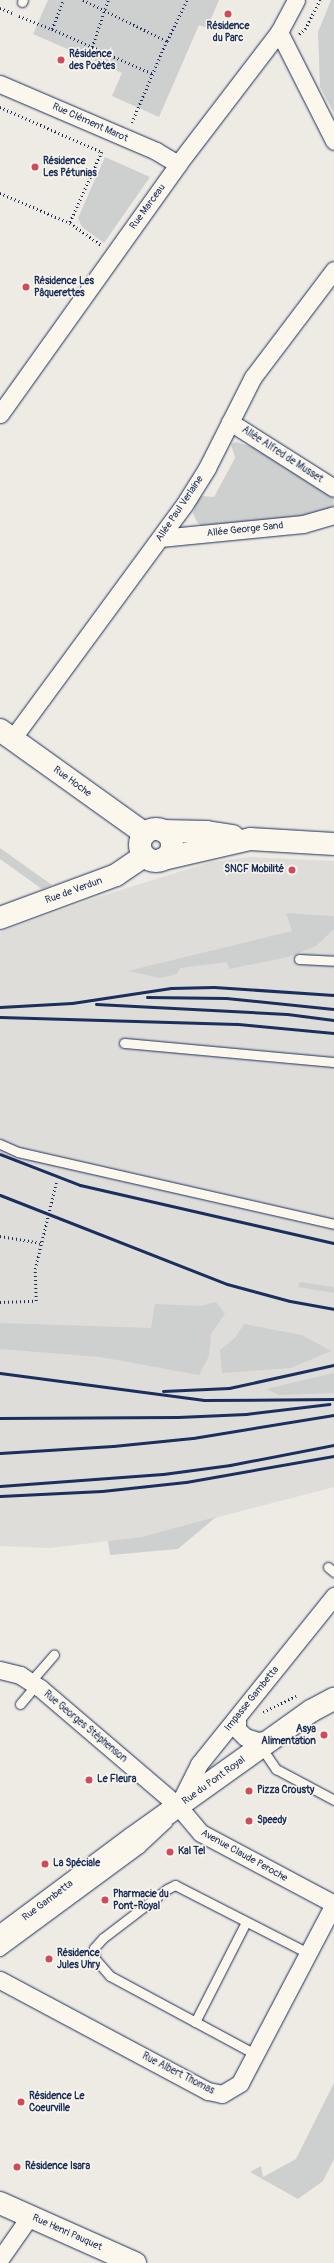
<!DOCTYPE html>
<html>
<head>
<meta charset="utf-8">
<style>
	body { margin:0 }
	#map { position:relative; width:334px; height:2263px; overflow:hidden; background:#eeebe4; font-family:Pangolin,sans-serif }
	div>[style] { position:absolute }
	.built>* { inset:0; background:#deddda }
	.green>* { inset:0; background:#cecfcf }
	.path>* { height:2.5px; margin-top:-1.25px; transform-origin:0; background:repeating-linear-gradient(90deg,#1b2f5e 0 1px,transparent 0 4px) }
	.roads { filter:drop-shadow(0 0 1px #1b2f5e) drop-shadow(0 0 1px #1b2f5e) }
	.service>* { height:9px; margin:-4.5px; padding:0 4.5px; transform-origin:4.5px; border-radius:4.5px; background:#fbf7ec }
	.minor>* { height:17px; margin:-8.5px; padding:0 8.5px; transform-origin:8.5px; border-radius:8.5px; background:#fbf7ec }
	.tertiary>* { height:22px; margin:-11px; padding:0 11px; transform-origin:11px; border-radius:11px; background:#fbf7ec }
	.secondary>* { height:22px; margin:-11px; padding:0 11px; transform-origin:11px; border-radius:11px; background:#fbf7ec }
	.secondary>.ring { margin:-11px; padding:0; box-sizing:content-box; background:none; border:22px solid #fbf7ec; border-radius:50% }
	.rail>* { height:3px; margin:-1.5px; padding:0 1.5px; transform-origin:1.5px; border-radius:1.5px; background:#1b2f5e }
	.dots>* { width:11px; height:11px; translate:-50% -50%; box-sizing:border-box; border:2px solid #fbf7ec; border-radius:50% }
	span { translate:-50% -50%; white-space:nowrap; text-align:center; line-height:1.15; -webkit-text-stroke:3px #fbf7ec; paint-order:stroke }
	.poi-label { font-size:10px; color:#1b2f5e; font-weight:700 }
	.left { translate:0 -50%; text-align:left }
	.right { translate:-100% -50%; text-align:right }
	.street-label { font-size:10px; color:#1b2f5e }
</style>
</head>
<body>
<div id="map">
	<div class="built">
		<div style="clip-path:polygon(251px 857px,334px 861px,334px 1487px,141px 1537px,50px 1548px,0 1546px,0 932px,98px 897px,211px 862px)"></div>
	</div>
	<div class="green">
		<div style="clip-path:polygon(48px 0,219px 0,207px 28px,199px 25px,159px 117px,112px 96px,122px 73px,33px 34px)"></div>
		<div style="clip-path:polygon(331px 0,334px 0,334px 113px,320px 87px,318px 32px)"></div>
		<div style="clip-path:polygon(105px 157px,150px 177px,104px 243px,82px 227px,78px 218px)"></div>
		<div style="clip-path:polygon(236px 442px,256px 448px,333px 497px,334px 505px,323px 513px,203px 528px,197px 522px,193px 513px,197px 501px,202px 496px,214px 497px,235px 458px,231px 444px)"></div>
		<div style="clip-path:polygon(0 848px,52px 885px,42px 889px,0 859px)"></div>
		<div style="clip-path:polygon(286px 913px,334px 916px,334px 929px,316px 946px,288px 957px,229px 969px,227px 962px,180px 968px,177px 974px,160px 978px,128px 971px,292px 931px)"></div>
		<div style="clip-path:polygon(300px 1282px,334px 1287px,334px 1293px,298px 1287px)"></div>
		<div style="clip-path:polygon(216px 1302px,225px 1314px,211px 1334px,209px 1356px,199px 1375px,100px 1357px,0 1349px,0 1323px,151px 1328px,155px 1304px,200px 1306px)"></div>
		<div style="clip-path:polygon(244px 1324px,302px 1335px,331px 1351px,291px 1368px,222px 1373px,220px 1350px,235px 1338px)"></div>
		<div style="clip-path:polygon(334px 1373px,334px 1393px,279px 1395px,266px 1389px)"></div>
		<div style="clip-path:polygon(216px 1517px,178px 1549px,110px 1555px,108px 1541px,141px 1537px)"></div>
		<div style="clip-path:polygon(334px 2083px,334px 2159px,323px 2181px,298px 2199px,250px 2172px,261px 2166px,263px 2177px,296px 2159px)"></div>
	</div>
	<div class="path">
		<div style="left:83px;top:0;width:93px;rotate:26deg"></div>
		<div style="left:167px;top:41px;width:89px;rotate:113.1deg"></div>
		<div style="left:0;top:8px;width:14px;rotate:21deg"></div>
		<div style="left:19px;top:16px;width:35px;rotate:22deg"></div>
		<div style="left:52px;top:29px;width:31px;rotate:-69deg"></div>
		<div style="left:52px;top:29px;width:111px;rotate:24deg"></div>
		<div style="left:299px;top:34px;width:8px;rotate:-40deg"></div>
		<div style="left:305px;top:29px;width:33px;rotate:-63deg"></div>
		<div style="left:167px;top:41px;width:46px;rotate:-64deg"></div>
		<div style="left:92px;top:47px;width:50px;rotate:-71.2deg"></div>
		<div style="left:0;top:107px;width:111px;rotate:23.8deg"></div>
		<div style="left:102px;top:152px;width:78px;rotate:114.3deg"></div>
		<div style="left:0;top:193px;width:76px;rotate:23.2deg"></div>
		<div style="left:70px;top:223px;width:38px;rotate:35deg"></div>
		<div style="left:0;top:1236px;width:42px;rotate:9.7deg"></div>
		<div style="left:0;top:1302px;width:36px;rotate:-2deg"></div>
		<div style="left:36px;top:1301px;width:32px;rotate:-92deg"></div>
		<div style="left:35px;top:1269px;width:89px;rotate:-76.3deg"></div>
		<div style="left:263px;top:1712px;width:37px;rotate:-26deg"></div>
	</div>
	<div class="roads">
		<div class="service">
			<div style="left:22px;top:2px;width:2px;rotate:-63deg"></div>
			<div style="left:299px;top:959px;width:35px;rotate:3deg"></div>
			<div style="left:124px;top:1043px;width:211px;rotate:5.2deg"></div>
			<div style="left:0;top:1144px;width:20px;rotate:24deg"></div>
			<div style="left:18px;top:1152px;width:324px;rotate:12.8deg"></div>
			<div style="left:328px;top:1567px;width:8px;rotate:40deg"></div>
			<div style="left:31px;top:1681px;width:35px;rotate:-49deg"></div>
			<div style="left:20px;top:1704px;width:25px;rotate:-50deg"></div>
			<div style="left:261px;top:1747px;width:27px;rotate:56deg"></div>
			<div style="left:276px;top:1769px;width:66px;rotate:28.1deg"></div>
			<div style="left:0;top:1951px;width:174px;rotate:-36.3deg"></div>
			<div style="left:140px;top:1848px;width:37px;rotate:-43deg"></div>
			<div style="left:195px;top:2022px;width:112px;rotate:-63deg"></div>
			<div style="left:255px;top:2054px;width:165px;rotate:-151.7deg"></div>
			<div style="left:110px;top:1976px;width:23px;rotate:-131deg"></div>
			<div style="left:95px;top:1959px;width:11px;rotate:-95deg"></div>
			<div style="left:94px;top:1948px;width:13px;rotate:-48deg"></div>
			<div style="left:103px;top:1938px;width:81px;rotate:-37.4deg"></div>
			<div style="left:167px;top:1889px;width:9px;rotate:-27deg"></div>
			<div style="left:175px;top:1885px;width:149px;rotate:27.1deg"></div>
		</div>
		<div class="minor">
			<div style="left:279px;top:32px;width:122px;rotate:63.2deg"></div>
			<div style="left:0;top:84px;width:170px;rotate:23.2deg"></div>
			<div style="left:156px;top:151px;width:26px;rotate:31deg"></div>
			<div style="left:0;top:414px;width:307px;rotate:-54.5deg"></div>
			<div style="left:178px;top:164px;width:166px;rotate:-52.6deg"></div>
			<div style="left:279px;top:32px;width:36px;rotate:-62deg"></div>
			<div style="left:230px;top:422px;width:123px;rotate:32.4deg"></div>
			<div style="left:160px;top:538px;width:144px;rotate:-5.6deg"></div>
			<div style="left:303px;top:524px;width:32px;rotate:-16deg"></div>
			<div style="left:12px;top:739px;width:290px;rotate:-53.7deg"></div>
			<div style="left:184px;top:505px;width:44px;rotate:-58.1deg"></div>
			<div style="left:207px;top:468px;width:102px;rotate:-63.2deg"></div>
			<div style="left:253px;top:377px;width:134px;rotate:-52.9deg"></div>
			<div style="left:0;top:1670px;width:21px;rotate:14deg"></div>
			<div style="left:20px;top:1675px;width:24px;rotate:33deg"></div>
			<div style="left:40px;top:1688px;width:182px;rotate:40.5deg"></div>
			<div style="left:178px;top:1806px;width:35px;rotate:50deg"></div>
			<div style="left:201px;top:1833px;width:151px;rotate:28.1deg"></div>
			<div style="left:237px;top:1718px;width:11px;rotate:90deg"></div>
			<div style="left:237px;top:1729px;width:11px;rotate:45deg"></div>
			<div style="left:245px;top:1737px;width:14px;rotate:17deg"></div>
			<div style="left:258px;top:1741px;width:15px;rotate:-11deg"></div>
			<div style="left:178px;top:1806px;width:47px;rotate:-63.4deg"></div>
			<div style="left:199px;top:1764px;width:216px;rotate:-51.2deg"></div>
			<div style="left:0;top:1980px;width:236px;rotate:28.1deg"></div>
			<div style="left:208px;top:2091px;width:14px;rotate:12deg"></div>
			<div style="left:222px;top:2094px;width:21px;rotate:-31deg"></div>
			<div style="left:240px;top:2083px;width:202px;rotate:-62.3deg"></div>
			<div style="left:0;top:2259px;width:52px;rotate:-55.1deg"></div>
		</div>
		<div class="tertiary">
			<div style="left:0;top:730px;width:178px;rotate:35.6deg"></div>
			<div style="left:0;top:918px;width:124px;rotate:-20.3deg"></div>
			<div style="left:116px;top:875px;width:34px;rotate:-34deg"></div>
			<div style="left:0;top:2203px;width:148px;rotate:24deg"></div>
		</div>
		<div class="secondary">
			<div class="ring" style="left:140px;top:829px;width:10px;height:10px"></div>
			<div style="left:163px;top:831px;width:44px;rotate:1.3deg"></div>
			<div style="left:207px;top:832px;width:26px;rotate:9deg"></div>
			<div style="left:163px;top:859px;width:89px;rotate:-12.9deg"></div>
			<div style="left:250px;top:839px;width:84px;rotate:3.4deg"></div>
			<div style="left:0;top:1937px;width:166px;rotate:-36.7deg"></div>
			<div style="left:133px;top:1838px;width:219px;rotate:-35.5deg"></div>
			<div style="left:311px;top:1711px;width:26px;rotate:-28deg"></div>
		</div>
	</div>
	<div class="rail">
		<div style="left:147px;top:997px;width:79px;rotate:0.7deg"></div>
		<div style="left:226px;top:998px;width:109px;rotate:5.8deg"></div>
		<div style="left:96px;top:1004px;width:191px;rotate:3deg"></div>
		<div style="left:287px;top:1014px;width:47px;rotate:7.3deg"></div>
		<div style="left:0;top:1007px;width:72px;rotate:-3.2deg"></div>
		<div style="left:72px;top:1003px;width:100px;rotate:-8.6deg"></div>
		<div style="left:171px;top:988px;width:43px;rotate:-1.3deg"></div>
		<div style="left:214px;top:987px;width:120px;rotate:3.8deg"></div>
		<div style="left:0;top:1017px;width:237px;rotate:1.7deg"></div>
		<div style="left:237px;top:1024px;width:97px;rotate:5.3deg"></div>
		<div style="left:0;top:1154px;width:86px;rotate:21.2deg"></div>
		<div style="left:80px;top:1185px;width:261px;rotate:12.9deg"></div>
		<div style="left:0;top:1195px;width:244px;rotate:21.4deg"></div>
		<div style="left:227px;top:1284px;width:65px;rotate:15.1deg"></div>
		<div style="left:290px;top:1301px;width:45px;rotate:10.3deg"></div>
		<div style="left:0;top:1373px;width:206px;rotate:7.5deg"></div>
		<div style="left:204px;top:1400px;width:130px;rotate:-0.4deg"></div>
		<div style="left:163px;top:1391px;width:66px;rotate:-2.6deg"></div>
		<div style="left:229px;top:1388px;width:107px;rotate:-12.4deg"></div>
		<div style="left:0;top:1418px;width:178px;rotate:-0.3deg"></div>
		<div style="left:178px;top:1417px;width:68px;rotate:-2.5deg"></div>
		<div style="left:246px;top:1414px;width:84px;rotate:-6.9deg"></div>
		<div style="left:0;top:1453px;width:113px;rotate:-3.5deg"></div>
		<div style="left:113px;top:1446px;width:80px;rotate:-5.7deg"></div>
		<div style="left:193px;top:1438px;width:143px;rotate:-9.3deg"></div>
		<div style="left:0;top:1486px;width:163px;rotate:-4.2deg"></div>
		<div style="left:163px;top:1474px;width:68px;rotate:-7.7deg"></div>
		<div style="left:230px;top:1465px;width:106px;rotate:-10.9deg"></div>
		<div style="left:0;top:1496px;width:102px;rotate:-2.8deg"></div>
		<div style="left:102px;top:1491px;width:84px;rotate:-6.1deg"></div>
		<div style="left:186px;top:1482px;width:150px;rotate:-10deg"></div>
	</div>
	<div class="dots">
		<div style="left:228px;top:14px;background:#d1495b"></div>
		<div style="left:61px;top:60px;background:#d1495b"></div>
		<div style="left:35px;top:167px;background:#d1495b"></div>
		<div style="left:26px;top:287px;background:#d1495b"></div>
		<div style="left:292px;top:870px;background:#d1495b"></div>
		<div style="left:324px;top:1735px;background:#d1495b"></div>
		<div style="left:89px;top:1780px;background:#d1495b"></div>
		<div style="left:249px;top:1791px;background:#d1495b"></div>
		<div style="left:249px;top:1821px;background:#d1495b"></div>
		<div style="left:170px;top:1852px;background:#d1495b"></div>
		<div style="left:45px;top:1864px;background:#d1495b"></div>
		<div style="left:105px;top:1900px;background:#d1495b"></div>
		<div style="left:49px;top:1959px;background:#d1495b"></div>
		<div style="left:21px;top:2102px;background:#d1495b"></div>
		<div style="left:17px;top:2167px;background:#d1495b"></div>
	</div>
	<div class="poi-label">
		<span style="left:228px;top:32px">Résidence<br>du Parc</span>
		<span class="left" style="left:69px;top:60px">Résidence<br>des Poètes</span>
		<span class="left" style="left:43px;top:167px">Résidence<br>Les Pétunias</span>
		<span class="left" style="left:34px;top:287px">Résidence Les<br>Pâquerettes</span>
		<span class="right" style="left:284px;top:870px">SNCF Mobilité</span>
		<span class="right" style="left:316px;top:1735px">Asya<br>Alimentation</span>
		<span class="left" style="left:97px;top:1780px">Le Fleura</span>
		<span class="left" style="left:257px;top:1791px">Pizza Crousty</span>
		<span class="left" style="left:257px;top:1821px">Speedy</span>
		<span class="left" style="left:178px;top:1852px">Kal Tel</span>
		<span class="left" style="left:53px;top:1864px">La Spéciale</span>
		<span class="left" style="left:113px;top:1900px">Pharmacie du<br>Pont-Royal</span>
		<span class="left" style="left:57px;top:1959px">Résidence<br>Jules Uhry</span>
		<span class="left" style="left:29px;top:2102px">Résidence Le<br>Coeurville</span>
		<span class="left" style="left:25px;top:2167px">Résidence Isara</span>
	</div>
	<div class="street-label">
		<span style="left:90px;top:123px;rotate:24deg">Rue Clément Marot</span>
		<span style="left:148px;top:207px;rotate:-54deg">Rue Marceau</span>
		<span style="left:282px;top:455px;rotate:33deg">Allée Alfred de Musset</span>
		<span style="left:180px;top:509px;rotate:-56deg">Allée Paul Verlaine</span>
		<span style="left:245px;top:530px;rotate:-6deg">Allée George Sand</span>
		<span style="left:72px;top:782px;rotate:36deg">Rue Hoche</span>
		<span style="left:74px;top:891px;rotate:-20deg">Rue de Verdun</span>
		<span style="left:252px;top:1699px;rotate:-51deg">Impasse Gambetta</span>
		<span style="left:85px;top:1727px;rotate:40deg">Rue Georges Stéphenson</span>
		<span style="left:214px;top:1781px;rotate:-36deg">Rue du Pont Royal</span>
		<span style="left:244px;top:1856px;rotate:29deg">Avenue Claude Peroche</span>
		<span style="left:48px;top:1901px;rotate:-37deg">Rue Gambetta</span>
		<span style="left:178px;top:2074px;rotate:27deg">Rue Albert Thomas</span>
		<span style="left:67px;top:2233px;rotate:24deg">Rue Henri Pauquet</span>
	</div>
</div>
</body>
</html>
